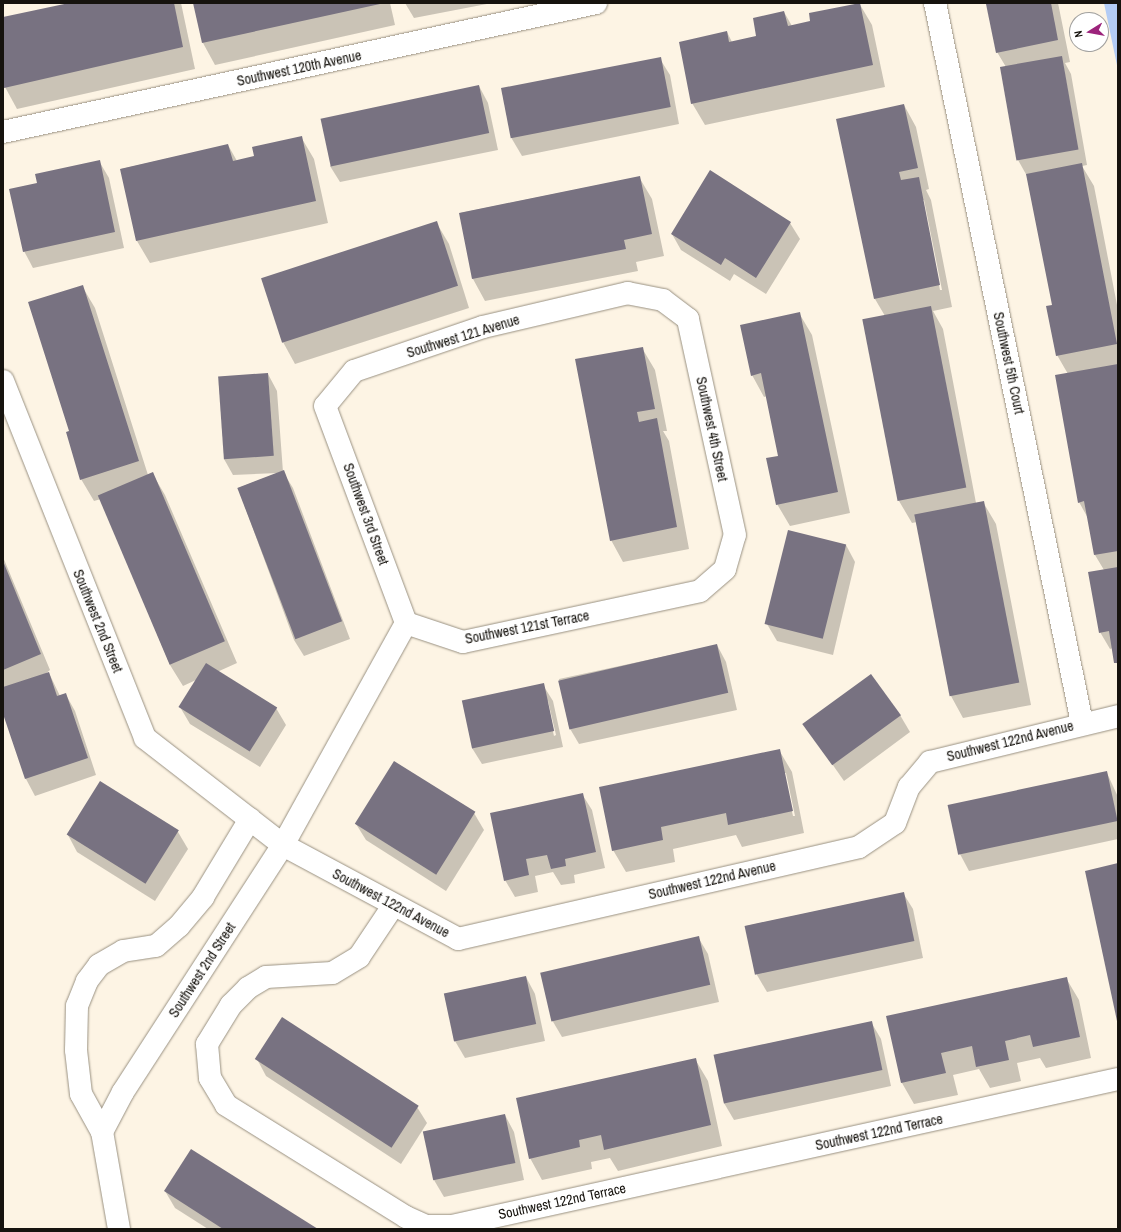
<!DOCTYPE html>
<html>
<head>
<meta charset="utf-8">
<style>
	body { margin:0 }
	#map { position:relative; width:1121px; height:1232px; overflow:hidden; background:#fdf4e4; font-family:"Archivo Narrow",sans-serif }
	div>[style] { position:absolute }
	.water>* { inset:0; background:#b4ccf4 }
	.shadow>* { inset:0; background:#0003 }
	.building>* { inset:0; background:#787281; transform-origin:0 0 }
	.roads { filter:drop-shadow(0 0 1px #999182) drop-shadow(0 0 1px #999182) }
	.street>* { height:22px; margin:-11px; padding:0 11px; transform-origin:11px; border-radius:11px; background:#fff }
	span { translate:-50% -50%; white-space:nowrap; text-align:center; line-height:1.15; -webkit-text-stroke:3.5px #fff; paint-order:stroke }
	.street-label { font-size:14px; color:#16130e }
	.frame { position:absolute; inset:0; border:4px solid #16130e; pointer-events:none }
	.north { position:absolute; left:1069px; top:12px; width:40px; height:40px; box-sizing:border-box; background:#fff; border:1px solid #a2a19f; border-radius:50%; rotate:259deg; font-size:11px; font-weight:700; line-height:16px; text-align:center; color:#16130e }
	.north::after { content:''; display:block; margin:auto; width:14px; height:18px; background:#9c237b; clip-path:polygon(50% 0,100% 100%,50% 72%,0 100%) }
</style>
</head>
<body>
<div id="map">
	<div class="water">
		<div style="clip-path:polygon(1104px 3px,1118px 3px,1118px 70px)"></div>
	</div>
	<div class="shadow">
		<div style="clip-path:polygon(74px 3px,181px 3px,195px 69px,17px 109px,5px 87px,3px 79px,3px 18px)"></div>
		<div style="clip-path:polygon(194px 3px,390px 3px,395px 25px,215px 65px,203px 43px)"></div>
		<div style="clip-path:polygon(405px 3px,492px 3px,414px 18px)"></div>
		<div style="clip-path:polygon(859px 3px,872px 25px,885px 87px,705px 125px,692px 103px,727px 32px,732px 42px,757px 37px,784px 12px,792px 26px,811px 22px)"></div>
		<div style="clip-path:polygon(994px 3px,1058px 3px,1070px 62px,1065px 63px,1071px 74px,1087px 165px,1082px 166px,1094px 186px,1118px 310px,1118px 668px,1113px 648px,1110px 649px,1100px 632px,1104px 570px,1095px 555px,1089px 520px,1079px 502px,1068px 374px,1057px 355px,1053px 306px,1027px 176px,1018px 160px,1006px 67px,997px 52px)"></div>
		<div style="clip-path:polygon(660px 59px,670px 75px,679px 124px,522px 156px,512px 139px,502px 91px)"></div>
		<div style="clip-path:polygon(479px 86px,488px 103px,498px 150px,340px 182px,330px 166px)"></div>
		<div style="clip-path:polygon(evenodd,904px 105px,916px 127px,929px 189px,926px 190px,931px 200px,952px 307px,933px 311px,943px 329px,976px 503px,983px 502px,996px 524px,1031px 705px,963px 718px,951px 696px,917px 522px,912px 523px,899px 501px,885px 316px,875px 299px,904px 105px,922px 200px,924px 200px,942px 290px,940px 290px,922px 200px)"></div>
		<div style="clip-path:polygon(301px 137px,314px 159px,328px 223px,150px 263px,137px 241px,121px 169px,228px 145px,237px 161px,255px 157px)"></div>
		<div style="clip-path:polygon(99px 161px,109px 178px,124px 248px,33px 268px,24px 251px,38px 184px)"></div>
		<div style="clip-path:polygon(639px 177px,652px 199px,664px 256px,636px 262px,638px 271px,485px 301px,473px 279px,460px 213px)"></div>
		<div style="clip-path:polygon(436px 222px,449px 244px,469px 308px,295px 364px,283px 342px)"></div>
		<div style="clip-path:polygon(790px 223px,800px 239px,766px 294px,734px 274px,730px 281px,681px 250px,672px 234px)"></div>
		<div style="clip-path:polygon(82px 286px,95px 308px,148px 475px,152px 473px,165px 495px,237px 663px,217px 672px,276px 708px,286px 725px,260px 767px,190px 724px,180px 707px,196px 680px,183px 686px,170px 665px,101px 499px,94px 501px,81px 479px,70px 431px)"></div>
		<div style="clip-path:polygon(799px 313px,812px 335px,850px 513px,790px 526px,777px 504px,780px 456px,767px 396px,764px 397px,752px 375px)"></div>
		<div style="clip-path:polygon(642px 348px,655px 370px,667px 431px,663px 431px,669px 441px,689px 549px,623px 562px,611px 540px)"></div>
		<div style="clip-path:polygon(268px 374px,277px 391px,283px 472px,293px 488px,350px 639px,304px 656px,294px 640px,238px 488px,278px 473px,233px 475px,224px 459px)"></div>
		<div style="clip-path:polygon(846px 545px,855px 562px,833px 655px,777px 641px,767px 624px)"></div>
		<div style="clip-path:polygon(3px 557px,50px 670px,44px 675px,49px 673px,60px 696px,66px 695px,75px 711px,96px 775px,35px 796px,26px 779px,3px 711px)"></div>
		<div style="clip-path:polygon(717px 645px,726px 662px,737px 710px,579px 744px,569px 727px,559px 679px)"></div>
		<div style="clip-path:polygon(evenodd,543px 685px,553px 701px,563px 747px,482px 764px,472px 748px,543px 685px,546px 701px,548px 701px,556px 735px,554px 736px,546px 701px)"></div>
		<div style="clip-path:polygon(900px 715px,910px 732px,844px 781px,805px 725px)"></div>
		<div style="clip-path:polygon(evenodd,779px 750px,792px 772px,804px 833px,742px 847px,736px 835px,673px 849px,675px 862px,626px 872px,613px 850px,779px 750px,783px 773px,786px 773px,795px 816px,793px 816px,783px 773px)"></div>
		<div style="clip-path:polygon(1107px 773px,1118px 797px,1118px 839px,969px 871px,960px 854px)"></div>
		<div style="clip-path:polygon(582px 794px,592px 810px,605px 868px,574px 875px,575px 883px,561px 885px,553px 872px,535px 876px,538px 892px,515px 897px,505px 880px)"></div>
		<div style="clip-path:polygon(474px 813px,484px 830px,446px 891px,366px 840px,356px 824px)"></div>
		<div style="clip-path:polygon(178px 832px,188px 849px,155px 901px,77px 852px,68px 835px)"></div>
		<div style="clip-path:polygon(903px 893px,913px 909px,923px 958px,767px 992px,757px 975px,746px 926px)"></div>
		<div style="clip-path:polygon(698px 937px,708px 954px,719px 1002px,562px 1037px,552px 1020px)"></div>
		<div style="clip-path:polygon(526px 977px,535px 994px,545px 1041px,465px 1058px,455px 1041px,445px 994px)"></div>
		<div style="clip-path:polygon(1066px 978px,1079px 1000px,1091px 1058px,1046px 1068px,1040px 1058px,1017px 1063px,1021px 1081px,990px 1088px,979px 1069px,953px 1075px,958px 1095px,914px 1104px,902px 1083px,888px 1017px)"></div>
		<div style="clip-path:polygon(871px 1022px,881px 1039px,891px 1086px,734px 1120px,724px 1103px,715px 1055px)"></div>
		<div style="clip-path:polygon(257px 1059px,417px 1107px,427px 1123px,401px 1164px,266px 1076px)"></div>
		<div style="clip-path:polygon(695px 1059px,708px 1081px,722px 1146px,618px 1171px,610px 1158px,591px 1162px,592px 1169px,542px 1180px,530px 1158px)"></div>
		<div style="clip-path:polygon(505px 1115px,514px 1132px,524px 1180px,444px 1197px,434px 1180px)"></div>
		<div style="clip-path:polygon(165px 1191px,316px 1229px,208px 1229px,175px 1208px)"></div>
	</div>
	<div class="building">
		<div style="clip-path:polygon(69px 3px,174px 3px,183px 47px,4px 88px,3px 17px)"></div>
		<div style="clip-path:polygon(193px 3px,380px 3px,380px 4px,202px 43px)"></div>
		<div style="clip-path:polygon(860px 3px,873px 65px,691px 104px,679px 42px,727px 31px,729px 42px,756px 36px,753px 18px,784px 11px,788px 26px,810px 21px,809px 13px)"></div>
		<div style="clip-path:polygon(993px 3px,1051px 3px,1058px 40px,996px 53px,986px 4px)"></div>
		<div style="left:1062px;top:56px;width:95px;height:63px;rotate:80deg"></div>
		<div style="left:661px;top:57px;width:51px;height:163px;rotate:79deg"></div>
		<div style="left:479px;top:85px;width:49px;height:162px;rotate:78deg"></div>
		<div style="clip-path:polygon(904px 104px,918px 168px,899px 172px,901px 180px,919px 177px,940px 285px,874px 299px,836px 119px)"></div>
		<div style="clip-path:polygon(302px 136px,316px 201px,136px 241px,120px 169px,228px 144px,233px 161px,254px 156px,252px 147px)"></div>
		<div style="clip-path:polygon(100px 160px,115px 232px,23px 252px,9px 189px,37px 183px,35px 174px)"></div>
		<div style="clip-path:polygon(1082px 163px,1117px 344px,1056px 356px,1046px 306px,1052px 305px,1026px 174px)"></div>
		<div style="clip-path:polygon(710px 170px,791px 222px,756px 278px,725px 258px,721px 265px,671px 234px)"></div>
		<div style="clip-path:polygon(640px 176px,652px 234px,624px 240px,626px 249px,472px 279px,459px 213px)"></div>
		<div style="left:437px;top:221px;width:68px;height:185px;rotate:72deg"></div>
		<div style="clip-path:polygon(83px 285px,139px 461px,80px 480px,66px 432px,69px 431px,28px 302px)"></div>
		<div style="left:931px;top:306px;width:185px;height:70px;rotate:79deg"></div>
		<div style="clip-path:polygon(800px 312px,838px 492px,776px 505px,766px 458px,778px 456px,761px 373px,751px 376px,740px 325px)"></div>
		<div style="clip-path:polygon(643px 347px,655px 409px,637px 412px,639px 422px,657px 418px,677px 527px,610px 541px,575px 359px)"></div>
		<div style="clip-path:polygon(1118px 364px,1118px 551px,1094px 555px,1084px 501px,1078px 503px,1055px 375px)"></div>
		<div style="left:268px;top:373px;width:83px;height:50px;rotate:86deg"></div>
		<div style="left:284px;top:470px;width:162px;height:50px;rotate:69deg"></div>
		<div style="left:153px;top:472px;width:184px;height:60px;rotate:67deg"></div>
		<div style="left:984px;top:501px;width:185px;height:71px;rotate:79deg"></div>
		<div style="left:788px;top:530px;width:60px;height:97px;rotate:14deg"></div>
		<div style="clip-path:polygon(3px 561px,41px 654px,3px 670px)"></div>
		<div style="clip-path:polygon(1118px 567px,1118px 663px,1114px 663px,1109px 631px,1099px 633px,1088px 572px)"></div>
		<div style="left:717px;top:644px;width:50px;height:163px;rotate:77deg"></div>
		<div style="left:206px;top:663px;width:84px;height:52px;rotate:32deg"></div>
		<div style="clip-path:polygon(49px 672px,57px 696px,66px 693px,88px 758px,25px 779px,3px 714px,3px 687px)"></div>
		<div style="left:871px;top:674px;width:51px;height:85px;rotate:54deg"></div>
		<div style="left:544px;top:683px;width:49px;height:84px;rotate:78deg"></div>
		<div style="clip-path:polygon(780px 749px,793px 811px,728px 825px,726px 813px,661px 827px,663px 840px,612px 851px,599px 787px)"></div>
		<div style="left:394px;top:761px;width:96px;height:74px;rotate:32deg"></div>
		<div style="left:1107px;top:771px;width:51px;height:163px;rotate:78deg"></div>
		<div style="left:100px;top:781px;width:93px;height:63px;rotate:32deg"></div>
		<div style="clip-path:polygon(583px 793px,596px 852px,565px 859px,566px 866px,551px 869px,547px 855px,526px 859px,529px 875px,504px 881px,490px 813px)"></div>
		<div style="clip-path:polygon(1118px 863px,1118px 1021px,1117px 1021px,1085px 871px)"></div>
		<div style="left:904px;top:892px;width:50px;height:163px;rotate:78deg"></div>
		<div style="left:699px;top:936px;width:50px;height:163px;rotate:77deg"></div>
		<div style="left:526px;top:976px;width:49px;height:84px;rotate:78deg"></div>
		<div style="clip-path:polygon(1067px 977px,1080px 1037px,1033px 1047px,1030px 1035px,1005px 1041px,1009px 1060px,976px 1067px,972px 1046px,941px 1053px,946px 1073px,901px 1083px,886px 1016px)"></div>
		<div style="left:282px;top:1017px;width:163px;height:50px;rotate:33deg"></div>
		<div style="left:872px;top:1021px;width:50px;height:162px;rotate:78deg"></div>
		<div style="clip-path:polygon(696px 1058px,711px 1125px,604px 1150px,601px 1135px,579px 1140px,580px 1147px,529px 1159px,516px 1098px)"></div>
		<div style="left:505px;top:1114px;width:50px;height:84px;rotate:78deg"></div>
		<div style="clip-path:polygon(191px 1149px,318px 1229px,223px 1229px,164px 1191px)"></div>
	</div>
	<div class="roads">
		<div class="street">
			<div style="left:935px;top:3px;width:735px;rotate:78.46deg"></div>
			<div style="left:3px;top:132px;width:607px;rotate:-12.27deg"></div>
			<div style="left:3px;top:381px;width:384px;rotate:68.3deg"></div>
			<div style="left:145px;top:738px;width:175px;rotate:37.8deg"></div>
			<div style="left:283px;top:845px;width:199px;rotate:28.2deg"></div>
			<div style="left:458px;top:939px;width:411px;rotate:-12.9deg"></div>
			<div style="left:859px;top:847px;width:43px;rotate:-33.7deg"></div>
			<div style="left:895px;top:823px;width:39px;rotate:-69deg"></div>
			<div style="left:909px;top:787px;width:33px;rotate:-50deg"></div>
			<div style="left:930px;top:762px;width:194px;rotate:-13.7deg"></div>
			<div style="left:393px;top:906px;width:61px;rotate:123.7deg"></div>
			<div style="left:359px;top:957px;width:31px;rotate:149deg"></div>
			<div style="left:332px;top:973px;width:66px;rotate:176.5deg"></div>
			<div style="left:266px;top:977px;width:21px;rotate:149deg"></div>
			<div style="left:248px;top:988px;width:24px;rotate:135deg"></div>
			<div style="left:231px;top:1005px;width:46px;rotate:121.6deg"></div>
			<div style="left:207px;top:1044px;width:34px;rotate:85deg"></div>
			<div style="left:210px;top:1078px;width:31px;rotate:59deg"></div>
			<div style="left:226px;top:1105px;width:212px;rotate:31.9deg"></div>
			<div style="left:406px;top:1217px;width:22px;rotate:24deg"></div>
			<div style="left:426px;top:1226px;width:26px"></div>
			<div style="left:452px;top:1226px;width:682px;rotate:-12.45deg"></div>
			<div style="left:102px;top:1132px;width:45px;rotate:-62.3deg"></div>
			<div style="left:123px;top:1092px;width:294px;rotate:-57.1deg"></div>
			<div style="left:283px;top:845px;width:254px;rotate:-61deg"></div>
			<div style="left:406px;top:623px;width:60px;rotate:18.4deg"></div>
			<div style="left:463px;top:642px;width:242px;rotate:-12.1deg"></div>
			<div style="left:700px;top:591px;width:33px;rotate:-41deg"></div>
			<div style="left:725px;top:569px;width:35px;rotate:-74deg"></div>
			<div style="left:735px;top:535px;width:221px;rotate:-102.3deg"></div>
			<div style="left:688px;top:319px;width:31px;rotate:-143deg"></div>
			<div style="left:663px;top:300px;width:36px;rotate:-169deg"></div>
			<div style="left:628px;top:293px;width:149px;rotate:166.8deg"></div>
			<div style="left:483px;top:327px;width:136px;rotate:161.2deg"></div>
			<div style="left:354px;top:371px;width:45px;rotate:129.6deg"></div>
			<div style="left:325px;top:406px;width:232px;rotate:69.5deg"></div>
			<div style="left:119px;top:1229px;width:98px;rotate:-99.9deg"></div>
			<div style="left:102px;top:1132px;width:43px;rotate:-118.9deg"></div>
			<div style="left:81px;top:1094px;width:44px;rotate:-96.5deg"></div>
			<div style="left:76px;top:1050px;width:44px;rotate:-88.7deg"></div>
			<div style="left:77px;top:1006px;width:27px;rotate:-68deg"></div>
			<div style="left:87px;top:981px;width:20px;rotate:-53deg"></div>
			<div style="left:99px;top:965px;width:28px;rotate:-30deg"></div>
			<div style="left:123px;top:951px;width:33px;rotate:-9deg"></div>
			<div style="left:156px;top:946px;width:30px;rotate:-41deg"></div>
			<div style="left:179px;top:926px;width:38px;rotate:-50deg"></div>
			<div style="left:203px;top:897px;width:91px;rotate:-58.9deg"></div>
		</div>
	</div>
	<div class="street-label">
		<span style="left:299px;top:68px;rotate:-12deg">Southwest 120th Avenue</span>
		<span style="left:463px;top:336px;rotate:-17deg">Southwest 121 Avenue</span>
		<span style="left:1009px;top:363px;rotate:78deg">Southwest 5th Court</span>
		<span style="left:712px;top:429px;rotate:78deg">Southwest 4th Street</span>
		<span style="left:366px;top:514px;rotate:70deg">Southwest 3rd Street</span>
		<span style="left:98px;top:621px;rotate:68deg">Southwest 2nd Street</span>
		<span style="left:527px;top:627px;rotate:-11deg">Southwest 121st Terrace</span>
		<span style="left:1010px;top:741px;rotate:-14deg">Southwest 122nd Avenue</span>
		<span style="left:712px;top:880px;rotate:-13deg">Southwest 122nd Avenue</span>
		<span style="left:391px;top:903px;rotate:28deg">Southwest 122nd Avenue</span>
		<span style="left:202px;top:970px;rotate:-57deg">Southwest 2nd Street</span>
		<span style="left:879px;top:1132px;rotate:-12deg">Southwest 122nd Terrace</span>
		<span style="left:562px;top:1201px;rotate:-12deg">Southwest 122nd Terrace</span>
	</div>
	<div class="frame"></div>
	<div class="north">N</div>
</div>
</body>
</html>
